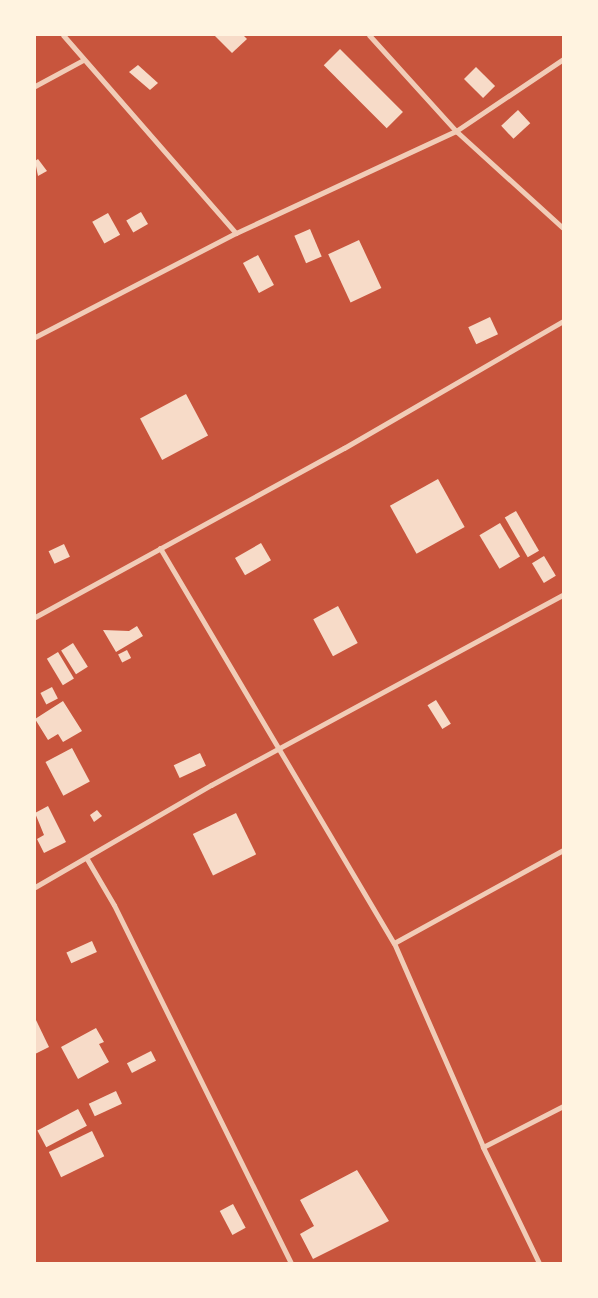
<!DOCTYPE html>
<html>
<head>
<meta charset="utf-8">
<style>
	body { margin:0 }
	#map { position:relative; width:598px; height:1298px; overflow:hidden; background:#c8553d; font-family:"Archivo Narrow",sans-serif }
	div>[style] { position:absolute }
	.building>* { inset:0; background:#f7dbc8; transform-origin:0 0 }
	.minor>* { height:5px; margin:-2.5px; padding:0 2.5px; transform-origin:2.5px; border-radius:2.5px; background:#f1ccb7 }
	span { translate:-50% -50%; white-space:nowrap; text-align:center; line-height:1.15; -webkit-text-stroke:4px #fff3e0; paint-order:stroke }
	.frame { position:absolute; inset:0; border:36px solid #fff3e0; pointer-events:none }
</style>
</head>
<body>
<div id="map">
	<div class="building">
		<div style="clip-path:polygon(214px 35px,243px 35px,247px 39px,232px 53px)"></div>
		<div style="left:340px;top:49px;width:89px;height:23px;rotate:45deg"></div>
		<div style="clip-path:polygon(138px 65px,158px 83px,150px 90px,129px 72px)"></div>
		<div style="left:476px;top:67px;width:27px;height:17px;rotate:45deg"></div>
		<div style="left:518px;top:110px;width:18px;height:23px;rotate:47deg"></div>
		<div style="clip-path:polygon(38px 159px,47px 171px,38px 176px,35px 161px)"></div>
		<div style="left:141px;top:212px;width:14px;height:17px;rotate:60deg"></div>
		<div style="left:108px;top:213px;width:25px;height:18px;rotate:61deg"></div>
		<div style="left:310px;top:229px;width:30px;height:17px;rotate:67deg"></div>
		<div style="left:359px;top:240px;width:53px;height:34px;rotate:65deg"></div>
		<div style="left:258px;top:255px;width:34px;height:17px;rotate:62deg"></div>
		<div style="left:490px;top:317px;width:19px;height:24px;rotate:65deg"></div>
		<div style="left:186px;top:394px;width:47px;height:52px;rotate:62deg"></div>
		<div style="left:438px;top:479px;width:55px;height:55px;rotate:61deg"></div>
		<div style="left:516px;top:511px;width:46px;height:13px;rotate:60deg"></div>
		<div style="left:500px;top:523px;width:39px;height:24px;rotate:59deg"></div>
		<div style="left:261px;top:543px;width:20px;height:30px;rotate:60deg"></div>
		<div style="left:64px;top:544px;width:14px;height:17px;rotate:65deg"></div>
		<div style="left:544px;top:556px;width:23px;height:14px;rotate:59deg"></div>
		<div style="left:338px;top:606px;width:42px;height:28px;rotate:62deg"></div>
		<div style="clip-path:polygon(137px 626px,143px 636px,116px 652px,103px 630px,129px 631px)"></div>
		<div style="left:73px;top:643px;width:28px;height:14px;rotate:58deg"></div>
		<div style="left:127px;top:650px;width:9px;height:10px;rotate:63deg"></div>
		<div style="left:58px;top:652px;width:31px;height:13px;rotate:59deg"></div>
		<div style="left:52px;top:687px;width:13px;height:13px;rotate:63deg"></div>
		<div style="left:436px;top:700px;width:28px;height:10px;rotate:58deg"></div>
		<div style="clip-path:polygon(63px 701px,82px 731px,63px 742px,58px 734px,48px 740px,35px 719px)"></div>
		<div style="left:72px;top:748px;width:38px;height:30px;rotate:62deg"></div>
		<div style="left:200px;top:753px;width:14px;height:29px;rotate:65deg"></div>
		<div style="clip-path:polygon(48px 806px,66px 842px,44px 853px,37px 839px,44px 835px,35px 813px)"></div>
		<div style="clip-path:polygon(97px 810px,102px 816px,94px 822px,90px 815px)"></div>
		<div style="left:236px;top:813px;width:46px;height:48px;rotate:64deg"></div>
		<div style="left:92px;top:941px;width:12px;height:28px;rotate:66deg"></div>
		<div style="clip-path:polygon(35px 1018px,49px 1047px,35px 1054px)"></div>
		<div style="clip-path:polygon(96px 1028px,104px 1042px,99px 1044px,109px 1062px,78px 1079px,61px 1047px)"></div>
		<div style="left:151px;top:1051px;width:11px;height:27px;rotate:63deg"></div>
		<div style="left:116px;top:1091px;width:14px;height:30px;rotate:65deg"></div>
		<div style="left:78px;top:1109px;width:19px;height:46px;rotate:62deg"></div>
		<div style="left:92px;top:1131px;width:28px;height:48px;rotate:64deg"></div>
		<div style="clip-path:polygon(357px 1170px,389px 1221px,313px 1259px,300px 1234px,314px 1226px,300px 1200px)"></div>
		<div style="left:233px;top:1204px;width:27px;height:15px;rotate:62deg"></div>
	</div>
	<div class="minor">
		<div style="left:63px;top:35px;width:263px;rotate:48.9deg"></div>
		<div style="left:369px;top:35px;width:130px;rotate:47.8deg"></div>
		<div style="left:456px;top:131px;width:144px;rotate:42.2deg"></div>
		<div style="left:35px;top:86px;width:55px;rotate:-28.4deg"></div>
		<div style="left:35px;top:337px;width:226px;rotate:-27.4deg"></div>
		<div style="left:236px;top:233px;width:242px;rotate:-24.9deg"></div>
		<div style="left:456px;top:131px;width:129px;rotate:-33.9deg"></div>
		<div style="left:160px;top:548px;width:459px;rotate:59.4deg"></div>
		<div style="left:394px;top:943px;width:223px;rotate:66.4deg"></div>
		<div style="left:35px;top:617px;width:352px;rotate:-28.7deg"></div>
		<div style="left:344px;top:448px;width:253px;rotate:-30.1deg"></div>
		<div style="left:87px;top:859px;width:53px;rotate:59.6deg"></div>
		<div style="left:114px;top:905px;width:399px;rotate:63.7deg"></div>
		<div style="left:35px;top:887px;width:203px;rotate:-30.1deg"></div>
		<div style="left:211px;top:785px;width:400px;rotate:-28.4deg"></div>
		<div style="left:394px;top:943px;width:193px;rotate:-28.8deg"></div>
		<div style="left:539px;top:1263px;width:129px;rotate:-115.8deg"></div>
		<div style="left:483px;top:1147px;width:90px;rotate:-27.1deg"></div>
	</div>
	<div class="frame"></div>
</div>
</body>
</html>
